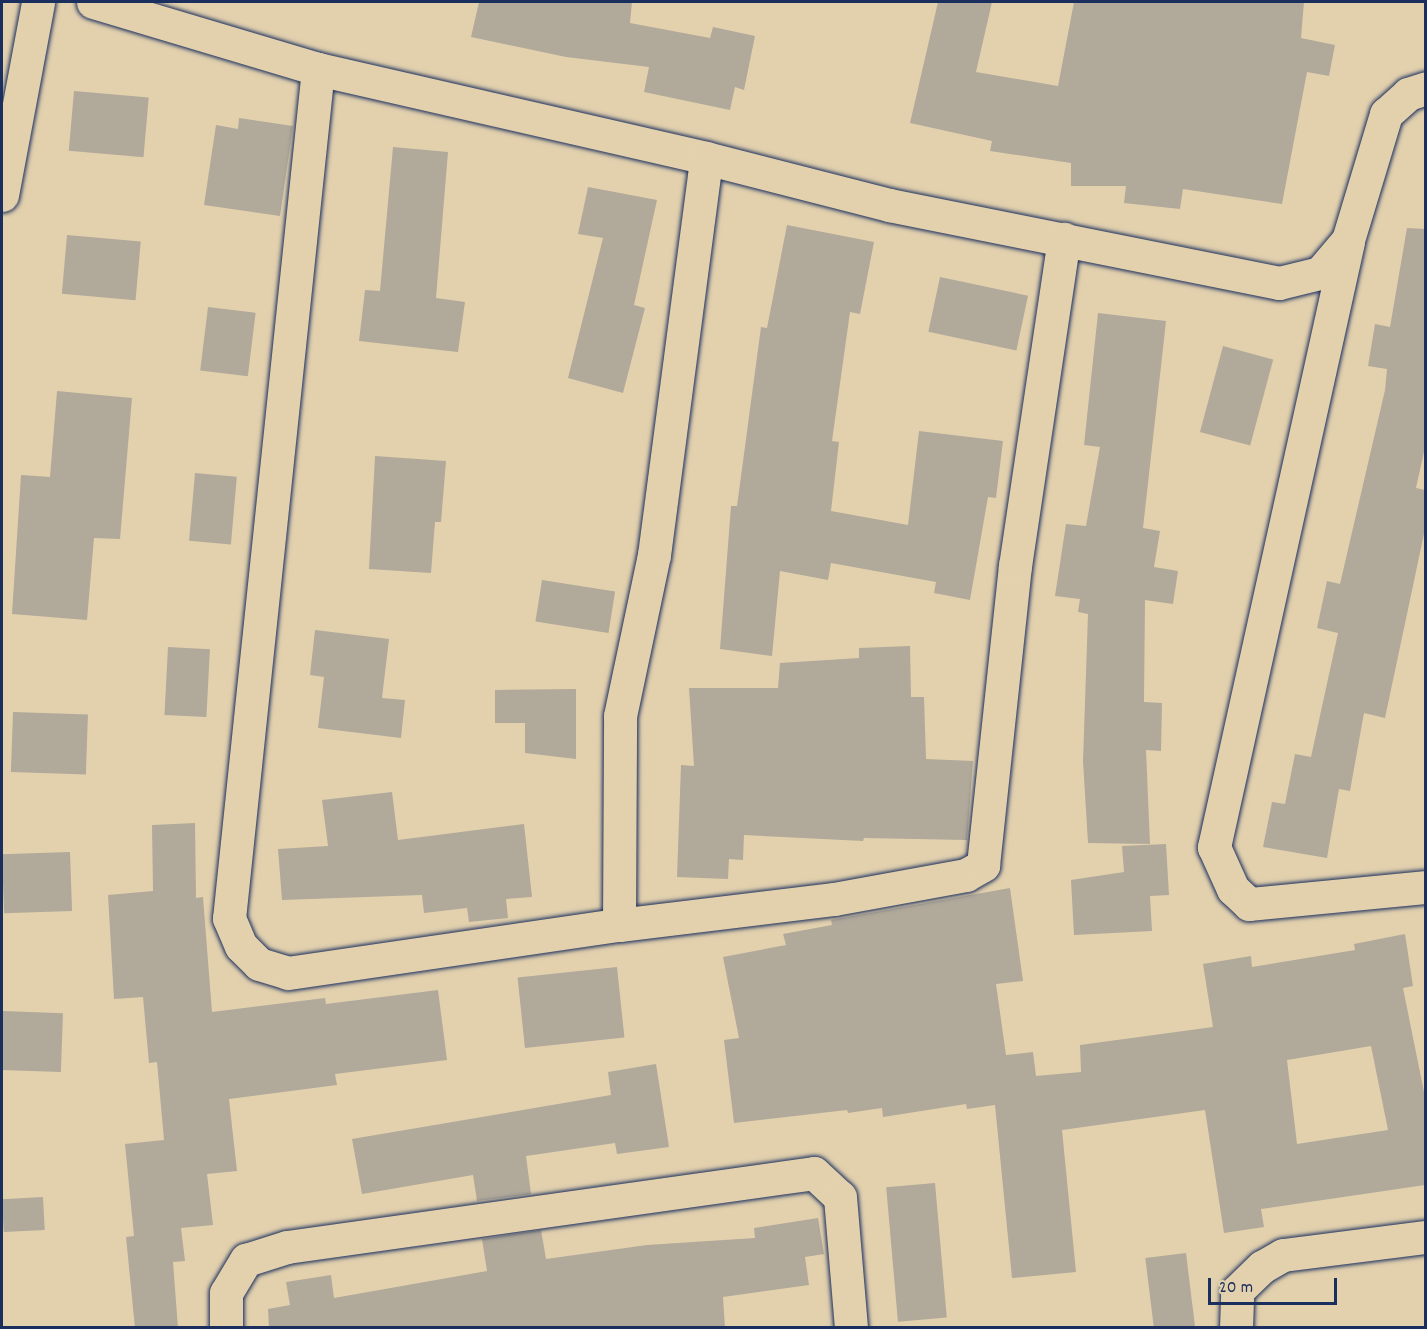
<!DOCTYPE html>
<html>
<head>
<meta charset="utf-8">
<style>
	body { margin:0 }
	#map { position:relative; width:1427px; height:1329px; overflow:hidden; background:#e3d1ae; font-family:Dekko,sans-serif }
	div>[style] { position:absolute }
	.building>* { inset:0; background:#b1a99a; transform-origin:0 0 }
	.roads { filter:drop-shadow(0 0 2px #1b2f5e) drop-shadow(0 0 2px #1b2f5e) }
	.minor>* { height:33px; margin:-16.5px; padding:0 16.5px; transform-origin:16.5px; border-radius:16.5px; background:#e3d1ae }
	span { translate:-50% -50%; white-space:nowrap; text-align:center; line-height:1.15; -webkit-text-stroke:5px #e3d1ae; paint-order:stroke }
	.frame { position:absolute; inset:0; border:3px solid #1b2f5e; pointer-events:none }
	.scale { position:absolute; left:1208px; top:1278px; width:129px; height:27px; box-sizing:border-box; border:3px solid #1b2f5e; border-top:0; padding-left:8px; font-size:18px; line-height:21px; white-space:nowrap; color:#1b2f5e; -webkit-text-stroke:4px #e3d1ae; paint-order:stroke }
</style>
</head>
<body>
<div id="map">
	<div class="building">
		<div style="clip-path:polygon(479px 2px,632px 2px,630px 23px,710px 38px,713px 27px,755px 36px,744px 90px,735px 87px,730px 110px,644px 92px,649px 67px,566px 57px,471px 37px)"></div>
		<div style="clip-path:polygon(938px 2px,992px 2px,976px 72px,1058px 86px,1074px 2px,1304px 2px,1301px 38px,1335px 45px,1329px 76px,1307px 72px,1282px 204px,1183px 189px,1180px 209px,1124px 203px,1126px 186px,1071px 186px,1071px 163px,990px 151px,992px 141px,910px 123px)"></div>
		<div style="left:74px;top:91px;width:75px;height:60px;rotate:5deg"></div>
		<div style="clip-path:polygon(239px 118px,293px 126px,280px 216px,204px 205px,216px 125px,238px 129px)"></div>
		<div style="clip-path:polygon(393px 147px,448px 152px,436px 298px,465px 302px,458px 352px,359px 341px,365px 290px,380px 291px)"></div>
		<div style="clip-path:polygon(588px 187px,657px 200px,634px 305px,645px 308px,623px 393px,568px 378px,603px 238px,578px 234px)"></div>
		<div style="clip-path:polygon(787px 225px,874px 242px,860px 314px,850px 312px,832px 441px,839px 442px,831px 511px,908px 525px,919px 431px,1003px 441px,996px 498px,988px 497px,970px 600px,934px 593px,936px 582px,831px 563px,828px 580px,780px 571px,772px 656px,720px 649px,731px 506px,737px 506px,761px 327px,767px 328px)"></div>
		<div style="clip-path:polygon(1407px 228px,1425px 229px,1425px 447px,1416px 488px,1425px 490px,1425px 529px,1385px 718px,1364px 713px,1350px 791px,1339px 789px,1327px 858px,1263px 847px,1272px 802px,1285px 804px,1295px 754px,1311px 757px,1338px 633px,1317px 628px,1327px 581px,1340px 584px,1385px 390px,1387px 369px,1368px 366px,1375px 324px,1390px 327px)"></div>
		<div style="left:67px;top:235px;width:74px;height:59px;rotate:5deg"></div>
		<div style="left:940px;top:277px;width:90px;height:56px;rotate:12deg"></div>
		<div style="left:208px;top:307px;width:48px;height:64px;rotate:7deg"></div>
		<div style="clip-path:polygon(1098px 313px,1166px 321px,1143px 528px,1160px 531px,1154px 567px,1178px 571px,1173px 604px,1145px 600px,1144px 702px,1162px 703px,1161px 751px,1146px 750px,1150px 844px,1088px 843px,1083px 761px,1088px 614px,1078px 612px,1080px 599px,1055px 596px,1066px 524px,1086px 526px,1100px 447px,1084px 445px)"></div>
		<div style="left:1223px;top:346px;width:52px;height:89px;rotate:15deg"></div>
		<div style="clip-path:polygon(57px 391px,132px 398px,120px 539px,94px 538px,87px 620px,12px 614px,21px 475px,50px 477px)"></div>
		<div style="clip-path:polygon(375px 456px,446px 461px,441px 522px,435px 522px,431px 573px,369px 569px)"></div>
		<div style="left:195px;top:473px;width:42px;height:68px;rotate:5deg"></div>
		<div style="left:542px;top:580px;width:74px;height:42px;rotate:9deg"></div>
		<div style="clip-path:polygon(315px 630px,389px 639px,382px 698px,405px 700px,401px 738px,318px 728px,324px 677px,310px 675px)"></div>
		<div style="clip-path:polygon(910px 646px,911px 697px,924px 697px,926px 759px,973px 761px,967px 840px,864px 838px,863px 841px,744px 835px,743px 860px,729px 859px,728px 879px,677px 877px,681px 765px,694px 766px,689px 688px,778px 688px,780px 663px,859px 658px,859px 648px)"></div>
		<div style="left:168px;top:647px;width:42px;height:68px;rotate:3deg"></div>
		<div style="clip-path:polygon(576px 689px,576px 759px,525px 753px,525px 723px,495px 723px,495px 690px)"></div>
		<div style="left:13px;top:712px;width:75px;height:60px;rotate:2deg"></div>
		<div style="clip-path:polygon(392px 792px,398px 840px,524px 824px,532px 897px,506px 899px,508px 918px,469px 922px,467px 908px,424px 913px,422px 895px,282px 900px,278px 849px,328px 846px,322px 800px)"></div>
		<div style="clip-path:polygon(195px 823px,196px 898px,203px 897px,212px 1012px,325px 998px,326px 1004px,438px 990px,447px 1060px,335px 1074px,337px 1085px,229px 1099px,237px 1171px,207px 1174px,213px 1225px,181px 1228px,185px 1261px,173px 1262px,178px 1328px,135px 1328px,126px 1237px,134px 1236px,125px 1144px,164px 1140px,157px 1062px,149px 1063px,143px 997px,114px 999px,108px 895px,153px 891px,152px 825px)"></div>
		<div style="clip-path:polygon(1166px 844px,1169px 895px,1150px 896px,1152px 931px,1074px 935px,1071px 880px,1124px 872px,1122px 846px)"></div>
		<div style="left:70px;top:852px;width:59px;height:68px;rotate:88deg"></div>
		<div style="clip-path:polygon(evenodd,1010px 888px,1023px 981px,996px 984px,1006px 1055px,1033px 1052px,1036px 1076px,1081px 1072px,1080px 1045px,1213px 1027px,1203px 964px,1251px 956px,1252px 967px,1355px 950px,1354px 944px,1405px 934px,1413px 986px,1403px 988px,1425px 1097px,1425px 1185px,1261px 1209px,1264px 1227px,1224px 1233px,1205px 1110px,1062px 1130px,1076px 1272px,1012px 1278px,995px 1105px,967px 1109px,966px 1104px,883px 1117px,882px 1108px,848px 1113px,847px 1110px,734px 1123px,724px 1040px,739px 1038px,723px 957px,786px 945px,783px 934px,832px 925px,831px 920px,1010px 888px,1371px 1046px,1388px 1130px,1297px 1144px,1287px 1060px,1371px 1046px)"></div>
		<div style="left:617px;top:967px;width:71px;height:100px;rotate:84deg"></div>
		<div style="left:2px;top:1011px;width:61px;height:59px;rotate:2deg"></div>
		<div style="clip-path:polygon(656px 1064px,669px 1147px,617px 1154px,615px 1143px,526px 1156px,531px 1194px,477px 1201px,473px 1175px,362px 1194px,352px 1139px,611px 1095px,608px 1072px)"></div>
		<div style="left:935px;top:1183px;width:135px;height:49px;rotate:85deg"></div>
		<div style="left:43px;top:1197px;width:33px;height:41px;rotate:87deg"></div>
		<div style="clip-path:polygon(818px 1218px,824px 1254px,805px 1257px,809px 1285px,723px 1297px,725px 1328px,269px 1328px,268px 1309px,290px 1305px,286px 1282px,331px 1275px,334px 1298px,487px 1271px,482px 1239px,541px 1230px,546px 1259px,647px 1245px,755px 1238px,754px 1228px)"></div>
		<div style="left:1186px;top:1253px;width:76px;height:41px;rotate:83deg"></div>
	</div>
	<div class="roads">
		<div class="minor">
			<div style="left:93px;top:2px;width:235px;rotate:16.6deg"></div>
			<div style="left:318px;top:69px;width:398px;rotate:12.9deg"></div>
			<div style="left:706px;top:158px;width:189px;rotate:14.4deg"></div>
			<div style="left:889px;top:205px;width:398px;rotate:11.3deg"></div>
			<div style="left:1279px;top:283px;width:42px;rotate:-13.7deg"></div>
			<div style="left:1320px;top:273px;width:43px;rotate:-49.7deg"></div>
			<div style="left:1348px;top:240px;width:132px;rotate:-73.2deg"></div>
			<div style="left:1386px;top:114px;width:30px;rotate:-42deg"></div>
			<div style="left:1408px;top:94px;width:19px;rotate:-18deg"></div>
			<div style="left:318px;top:69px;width:854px;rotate:95.98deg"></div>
			<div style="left:229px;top:918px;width:30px;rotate:67deg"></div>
			<div style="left:241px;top:946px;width:25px;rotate:45deg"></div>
			<div style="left:259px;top:964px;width:30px;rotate:17deg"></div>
			<div style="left:288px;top:973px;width:334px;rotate:-8.3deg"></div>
			<div style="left:619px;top:925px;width:209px;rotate:-89.7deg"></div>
			<div style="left:620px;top:716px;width:165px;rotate:-78.1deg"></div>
			<div style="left:654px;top:555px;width:400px;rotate:-82.5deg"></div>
			<div style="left:2px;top:195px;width:196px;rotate:-79.4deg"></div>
			<div style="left:1348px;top:242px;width:620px;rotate:102.49deg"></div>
			<div style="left:1214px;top:847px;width:46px;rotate:65.7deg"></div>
			<div style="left:1233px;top:889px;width:22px;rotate:43deg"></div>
			<div style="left:1249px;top:904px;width:178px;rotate:-5.5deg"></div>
			<div style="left:619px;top:925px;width:217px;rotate:-6.9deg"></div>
			<div style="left:834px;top:899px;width:134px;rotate:-10.3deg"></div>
			<div style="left:966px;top:875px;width:20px;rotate:-30deg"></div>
			<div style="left:983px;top:865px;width:301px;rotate:-83.9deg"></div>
			<div style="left:1015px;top:566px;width:331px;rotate:-81.5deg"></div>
			<div style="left:226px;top:1328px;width:35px;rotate:-90deg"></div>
			<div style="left:226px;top:1293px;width:39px;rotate:-59deg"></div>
			<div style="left:246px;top:1260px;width:43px;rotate:-17.6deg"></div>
			<div style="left:287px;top:1247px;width:532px;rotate:-7.99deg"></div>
			<div style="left:814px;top:1173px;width:35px;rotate:43deg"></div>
			<div style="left:840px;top:1197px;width:131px;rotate:85.2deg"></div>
			<div style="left:1236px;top:1328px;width:37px;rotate:-88deg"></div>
			<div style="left:1237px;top:1291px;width:35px;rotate:-44deg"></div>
			<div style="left:1262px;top:1267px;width:24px;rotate:-30deg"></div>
			<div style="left:1283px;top:1255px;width:144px;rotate:-7.2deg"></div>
		</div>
	</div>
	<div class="frame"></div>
	<div class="scale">20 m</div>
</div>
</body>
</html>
